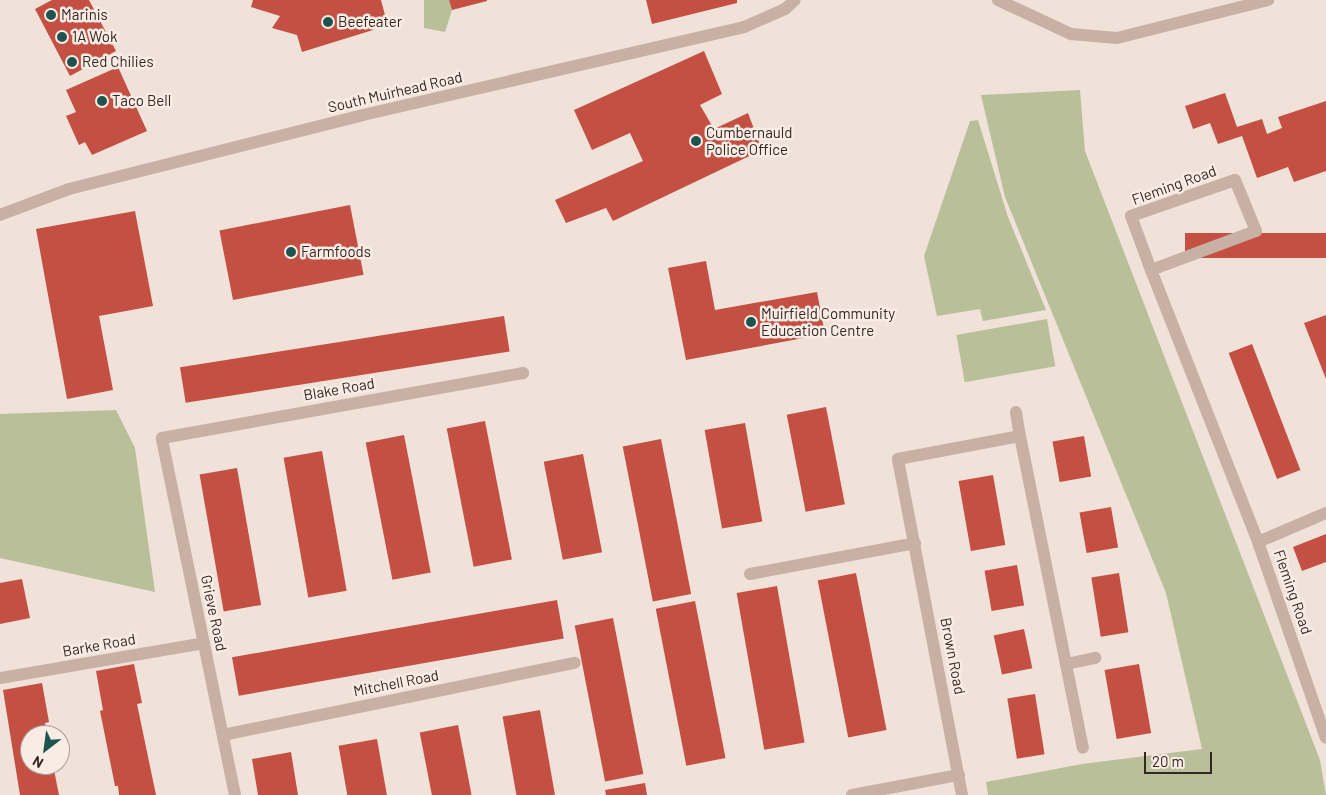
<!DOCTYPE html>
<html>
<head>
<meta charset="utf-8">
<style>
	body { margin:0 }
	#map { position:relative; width:1326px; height:795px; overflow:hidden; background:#f0e2d8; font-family:Barlow,sans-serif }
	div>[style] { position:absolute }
	.green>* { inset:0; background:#b8bf99; transform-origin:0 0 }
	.building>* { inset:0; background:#c44f43; transform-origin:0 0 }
	.street>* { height:12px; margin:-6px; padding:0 6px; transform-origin:6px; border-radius:6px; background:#c8b0a5 }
	.dots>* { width:14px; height:14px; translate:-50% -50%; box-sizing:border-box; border:2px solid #f8ece4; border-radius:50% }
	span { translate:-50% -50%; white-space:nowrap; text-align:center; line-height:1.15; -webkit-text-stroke:5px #f8ece4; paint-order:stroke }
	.poi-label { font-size:15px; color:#342826 }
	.left { translate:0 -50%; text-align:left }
	.street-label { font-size:15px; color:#342826 }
	.north { position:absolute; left:20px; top:725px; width:50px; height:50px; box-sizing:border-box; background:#f8ece4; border:1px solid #aa9e98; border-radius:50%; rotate:210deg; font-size:14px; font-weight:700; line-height:20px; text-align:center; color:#342826 }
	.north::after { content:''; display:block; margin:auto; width:18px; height:22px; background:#1d5450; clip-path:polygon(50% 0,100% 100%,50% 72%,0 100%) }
	.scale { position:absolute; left:1144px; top:752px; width:68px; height:22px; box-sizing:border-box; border:2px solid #342826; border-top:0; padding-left:6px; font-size:15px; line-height:18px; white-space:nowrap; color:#342826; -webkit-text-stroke:4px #f8ece4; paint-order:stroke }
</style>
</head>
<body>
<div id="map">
	<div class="green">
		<div style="clip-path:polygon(424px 0,449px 0,452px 10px,445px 32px,424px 28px)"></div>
		<div style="clip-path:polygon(1080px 90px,1085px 151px,1320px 760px,1326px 795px,988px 795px,986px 782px,1082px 764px,1202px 749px,1166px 593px,1005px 197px,981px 95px)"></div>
		<div style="clip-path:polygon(978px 120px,1008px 217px,1046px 310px,983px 321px,980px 309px,937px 316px,924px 256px,970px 121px)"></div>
		<div style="left:1047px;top:319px;width:48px;height:92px;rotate:80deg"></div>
		<div style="clip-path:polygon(116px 410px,135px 448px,155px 592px,0 558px,0 414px)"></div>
	</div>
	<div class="building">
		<div style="clip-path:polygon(52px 0,89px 0,116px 51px,70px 76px,35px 9px)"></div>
		<div style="clip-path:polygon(253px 0,381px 0,385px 15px,373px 30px,302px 52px,297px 35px,272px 28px,280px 16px,251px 7px)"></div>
		<div style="clip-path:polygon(449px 0,487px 0,487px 1px,452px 10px)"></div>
		<div style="clip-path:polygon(646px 0,737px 0,737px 3px,652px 24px)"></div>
		<div style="clip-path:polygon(704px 51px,722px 94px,700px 105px,714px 129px,748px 113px,762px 150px,613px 221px,606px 208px,566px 223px,555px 200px,643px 161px,630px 133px,592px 150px,574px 110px)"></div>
		<div style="clip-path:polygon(118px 67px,147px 131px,92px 155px,85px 142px,79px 145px,66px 116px,76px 112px,66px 90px)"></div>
		<div style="clip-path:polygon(1225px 93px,1237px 127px,1262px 119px,1267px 134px,1282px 128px,1278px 117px,1326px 101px,1326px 171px,1294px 182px,1288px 167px,1257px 178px,1242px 136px,1218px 144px,1210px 123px,1193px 129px,1185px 106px)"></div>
		<div style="left:350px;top:205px;width:71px;height:133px;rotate:79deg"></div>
		<div style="clip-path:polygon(135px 211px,153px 306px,99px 316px,113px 390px,67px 399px,36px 229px)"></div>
		<div style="left:1326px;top:233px;width:25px;height:141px;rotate:90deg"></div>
		<div style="clip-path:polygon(706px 261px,715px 310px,817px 292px,825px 334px,686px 360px,668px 268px)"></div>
		<div style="clip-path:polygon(1326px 315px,1326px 379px,1304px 323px)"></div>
		<div style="left:504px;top:316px;width:36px;height:328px;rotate:81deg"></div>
		<div style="left:1252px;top:344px;width:135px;height:25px;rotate:69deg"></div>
		<div style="left:826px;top:407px;width:99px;height:40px;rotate:79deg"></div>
		<div style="left:485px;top:421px;width:141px;height:39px;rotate:79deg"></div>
		<div style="left:745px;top:423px;width:100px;height:41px;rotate:80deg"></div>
		<div style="left:404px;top:435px;width:140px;height:39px;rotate:79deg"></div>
		<div style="left:1084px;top:436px;width:41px;height:32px;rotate:80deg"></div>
		<div style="left:661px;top:439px;width:158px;height:39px;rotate:79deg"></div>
		<div style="left:322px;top:451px;width:142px;height:39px;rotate:80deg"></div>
		<div style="left:583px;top:454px;width:100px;height:40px;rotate:79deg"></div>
		<div style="left:237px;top:468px;width:139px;height:38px;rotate:80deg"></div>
		<div style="left:993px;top:475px;width:71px;height:35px;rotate:80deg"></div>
		<div style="left:1111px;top:507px;width:41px;height:32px;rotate:80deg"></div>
		<div style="clip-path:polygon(1326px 534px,1326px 562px,1302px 571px,1293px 547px)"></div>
		<div style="left:1017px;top:565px;width:41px;height:33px;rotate:80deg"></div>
		<div style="left:856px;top:573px;width:160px;height:39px;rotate:79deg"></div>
		<div style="left:1119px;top:573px;width:60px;height:28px;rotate:81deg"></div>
		<div style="clip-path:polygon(22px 579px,30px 618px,0 624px,0 583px)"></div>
		<div style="left:777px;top:586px;width:159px;height:41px;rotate:80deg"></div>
		<div style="left:557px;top:600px;width:39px;height:330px;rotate:80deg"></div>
		<div style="left:695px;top:601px;width:160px;height:40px;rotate:79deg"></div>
		<div style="left:613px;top:618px;width:159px;height:39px;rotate:79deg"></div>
		<div style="left:1024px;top:629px;width:40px;height:31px;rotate:78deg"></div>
		<div style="clip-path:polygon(134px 664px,142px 703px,137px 704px,156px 795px,119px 795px,118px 786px,115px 786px,100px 711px,103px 710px,96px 671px)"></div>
		<div style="left:1139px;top:664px;width:70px;height:35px;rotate:80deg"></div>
		<div style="clip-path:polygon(42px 683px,49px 722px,45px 723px,47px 735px,30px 735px,30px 765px,53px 765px,59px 795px,20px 795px,3px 690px)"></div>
		<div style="left:1035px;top:694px;width:61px;height:28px;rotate:81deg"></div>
		<div style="left:540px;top:710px;width:86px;height:38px;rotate:80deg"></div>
		<div style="left:458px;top:725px;width:71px;height:39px;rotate:79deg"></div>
		<div style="left:377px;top:739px;width:57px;height:39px;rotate:80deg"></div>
		<div style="clip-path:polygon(291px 752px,298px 795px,258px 795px,252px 759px)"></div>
		<div style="clip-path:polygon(645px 783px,647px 795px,606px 795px,605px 790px)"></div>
	</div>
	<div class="street">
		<div style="left:998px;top:0;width:81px;rotate:25deg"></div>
		<div style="left:1071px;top:34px;width:46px;rotate:5deg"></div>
		<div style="left:1117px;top:38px;width:156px;rotate:-14.1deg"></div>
		<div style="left:0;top:215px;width:74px;rotate:-20.6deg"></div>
		<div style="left:69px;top:189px;width:303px;rotate:-14.1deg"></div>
		<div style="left:363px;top:115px;width:391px;rotate:-13deg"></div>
		<div style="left:744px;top:27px;width:45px;rotate:-23.7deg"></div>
		<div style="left:785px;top:9px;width:13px;rotate:-42deg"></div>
		<div style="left:1151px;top:270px;width:112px;rotate:-20.4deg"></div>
		<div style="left:1256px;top:231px;width:55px;rotate:-112.4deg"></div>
		<div style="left:1235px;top:180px;width:110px;rotate:160.9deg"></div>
		<div style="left:1131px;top:216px;width:58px;rotate:69.7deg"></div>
		<div style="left:1151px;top:270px;width:292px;rotate:68.5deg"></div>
		<div style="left:1258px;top:542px;width:207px;rotate:70.9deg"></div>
		<div style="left:1016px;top:412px;width:24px;rotate:81deg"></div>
		<div style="left:1258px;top:542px;width:74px;rotate:-23.1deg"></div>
		<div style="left:750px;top:574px;width:168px;rotate:-10.6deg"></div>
		<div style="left:1066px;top:664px;width:30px;rotate:-12deg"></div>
		<div style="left:0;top:678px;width:207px;rotate:-9.7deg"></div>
		<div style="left:223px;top:735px;width:359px;rotate:-11.6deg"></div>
		<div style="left:235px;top:795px;width:364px;rotate:-101.6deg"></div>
		<div style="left:162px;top:438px;width:367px;rotate:-10.2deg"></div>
		<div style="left:852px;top:795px;width:109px;rotate:-10.6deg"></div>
		<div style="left:962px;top:795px;width:342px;rotate:-100.8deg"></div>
		<div style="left:898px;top:459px;width:124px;rotate:-10.7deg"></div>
		<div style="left:1020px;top:436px;width:318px;rotate:78.6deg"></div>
	</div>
	<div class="dots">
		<div style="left:51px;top:15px;background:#1d5450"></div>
		<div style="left:328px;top:22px;background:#1d5450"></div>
		<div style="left:62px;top:37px;background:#1d5450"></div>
		<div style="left:72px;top:62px;background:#1d5450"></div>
		<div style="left:102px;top:101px;background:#1d5450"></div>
		<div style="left:696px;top:141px;background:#1d5450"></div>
		<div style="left:291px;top:252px;background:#1d5450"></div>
		<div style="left:751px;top:322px;background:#1d5450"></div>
	</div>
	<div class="poi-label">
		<span class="left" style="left:61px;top:15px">Marinis</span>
		<span class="left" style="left:338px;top:22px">Beefeater</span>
		<span class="left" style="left:72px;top:37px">1A Wok</span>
		<span class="left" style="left:82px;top:62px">Red Chilies</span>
		<span class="left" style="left:112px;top:101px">Taco Bell</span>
		<span class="left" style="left:706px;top:141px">Cumbernauld<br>Police Office</span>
		<span class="left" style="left:301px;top:252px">Farmfoods</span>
		<span class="left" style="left:761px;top:322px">Muirfield Community<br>Education Centre</span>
	</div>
	<div class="street-label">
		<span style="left:395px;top:92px;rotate:-13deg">South Muirhead Road</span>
		<span style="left:1174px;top:185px;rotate:-20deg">Fleming Road</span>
		<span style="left:339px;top:389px;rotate:-10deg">Blake Road</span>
		<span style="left:1293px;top:592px;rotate:71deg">Fleming Road</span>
		<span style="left:214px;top:613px;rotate:78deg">Grieve Road</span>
		<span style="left:99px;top:645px;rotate:-10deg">Barke Road</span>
		<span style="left:953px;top:656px;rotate:79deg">Brown Road</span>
		<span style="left:396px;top:683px;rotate:-11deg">Mitchell Road</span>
	</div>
	<div class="north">N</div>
	<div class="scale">20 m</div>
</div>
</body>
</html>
